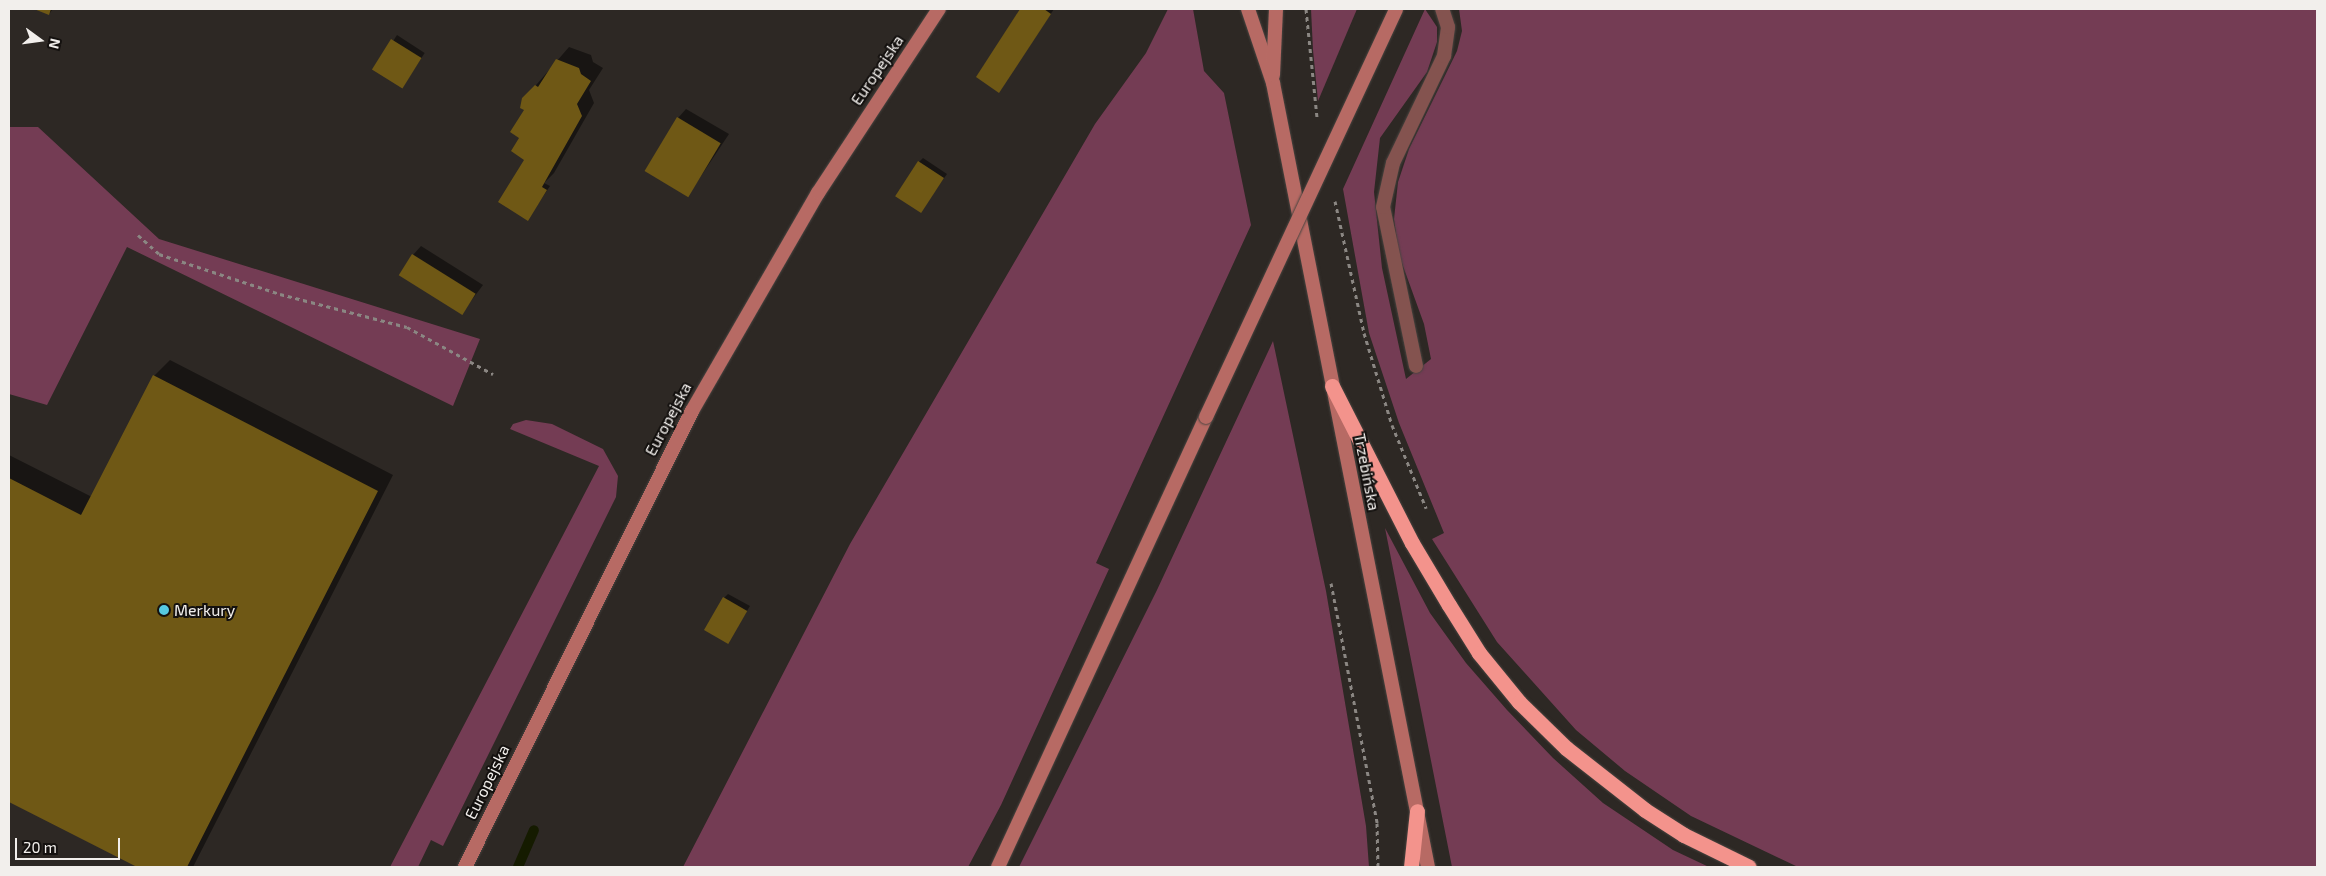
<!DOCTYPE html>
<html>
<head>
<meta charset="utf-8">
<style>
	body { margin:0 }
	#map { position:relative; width:2326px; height:876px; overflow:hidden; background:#2d2824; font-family:"Exo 2",sans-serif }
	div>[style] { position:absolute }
	.green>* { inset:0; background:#743c54 }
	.shadow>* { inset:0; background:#0007; transform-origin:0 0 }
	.stream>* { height:10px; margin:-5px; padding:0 5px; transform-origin:5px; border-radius:5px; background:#151b00 }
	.building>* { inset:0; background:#6f5815; transform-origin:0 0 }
	.path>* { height:3px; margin-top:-1.5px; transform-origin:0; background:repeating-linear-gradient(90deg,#8b8783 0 4px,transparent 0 8px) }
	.roads { filter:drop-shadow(0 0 1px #494440) drop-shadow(0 0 1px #494440) }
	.service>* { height:14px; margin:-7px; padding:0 7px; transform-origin:7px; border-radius:7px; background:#84534f }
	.secondary>* { height:14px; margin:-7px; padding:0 7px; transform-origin:7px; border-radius:7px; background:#b76a64 }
	.motorway>* { height:15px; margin:-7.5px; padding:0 7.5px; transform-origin:7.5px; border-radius:7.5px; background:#f3938c }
	.bridges { filter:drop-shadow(0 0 1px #494440) drop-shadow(0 0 1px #494440) }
	.secondary-bridge>* { height:14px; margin:-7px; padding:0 7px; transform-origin:7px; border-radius:7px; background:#b76a64 }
	.dots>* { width:14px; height:14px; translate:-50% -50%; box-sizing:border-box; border:2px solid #14110f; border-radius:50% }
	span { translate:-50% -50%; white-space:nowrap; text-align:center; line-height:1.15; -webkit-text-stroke:4px #14110f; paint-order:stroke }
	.street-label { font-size:16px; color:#f2efec }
	.poi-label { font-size:16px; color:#f2efec }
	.left { translate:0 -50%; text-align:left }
	.frame { position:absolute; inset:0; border:10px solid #f2efec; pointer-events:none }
	.north { position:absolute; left:15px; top:15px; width:50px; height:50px; -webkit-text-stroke:4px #14110f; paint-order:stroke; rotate:104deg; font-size:14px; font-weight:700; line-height:20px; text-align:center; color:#f2efec }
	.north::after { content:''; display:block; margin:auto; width:18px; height:22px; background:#f2efec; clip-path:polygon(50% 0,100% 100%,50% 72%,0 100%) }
	.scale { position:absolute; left:15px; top:838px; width:105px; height:22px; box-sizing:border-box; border:2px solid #f2efec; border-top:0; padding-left:6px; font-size:15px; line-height:18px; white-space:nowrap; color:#f2efec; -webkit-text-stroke:4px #14110f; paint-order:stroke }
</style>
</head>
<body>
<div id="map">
	<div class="green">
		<div style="clip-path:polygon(1168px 9px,1193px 9px,1204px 71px,1224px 93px,1251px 225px,1096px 563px,1109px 569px,1001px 805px,968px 867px,683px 867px,850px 544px,1095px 124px,1146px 53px)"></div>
		<div style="clip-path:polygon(1311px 9px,1357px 9px,1318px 101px,1313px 50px)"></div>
		<div style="clip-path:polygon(1425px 9px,1437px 27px,1437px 42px,1427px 72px,1380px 138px,1374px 192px,1382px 268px,1406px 379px,1431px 359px,1424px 324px,1399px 255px,1394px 219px,1398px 182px,1409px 149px,1457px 51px,1462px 31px,1459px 9px,2317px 9px,2317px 867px,1798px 867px,1691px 816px,1625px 771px,1576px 730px,1497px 642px,1432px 539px,1444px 533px,1399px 423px,1369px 333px,1343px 189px)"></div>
		<div style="clip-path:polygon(9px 127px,38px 127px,159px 239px,480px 339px,453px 406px,127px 247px,47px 405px,9px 394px)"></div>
		<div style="clip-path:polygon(1273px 341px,1326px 591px,1366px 826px,1369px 867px,1019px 867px,1157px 590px)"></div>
		<div style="clip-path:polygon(526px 420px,552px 424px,603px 449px,618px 476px,616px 497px,443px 846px,431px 840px,418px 867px,390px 867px,599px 466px,510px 429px,513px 424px)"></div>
		<div style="clip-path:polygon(1385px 528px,1430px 613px,1466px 663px,1507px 710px,1553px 758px,1603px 803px,1673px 850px,1709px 867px,1452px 867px)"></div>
	</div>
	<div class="shadow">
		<div style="clip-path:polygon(35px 9px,53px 9px,49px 14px)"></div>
		<div style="clip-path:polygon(1021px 9px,1054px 9px,999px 91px,1008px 28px)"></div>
		<div style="left:397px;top:35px;width:33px;height:41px;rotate:33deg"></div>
		<div style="clip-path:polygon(569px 47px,591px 55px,593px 62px,603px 68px,589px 90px,594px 103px,554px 173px,544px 183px,550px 186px,528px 219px,526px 159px,521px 138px,525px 109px,524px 99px)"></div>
		<div style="clip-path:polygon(686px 109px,729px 134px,687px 197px,678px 118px)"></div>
		<div style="clip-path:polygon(923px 158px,947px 174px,920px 212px,919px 162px)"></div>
		<div style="clip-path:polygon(421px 246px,483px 285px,462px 313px,413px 255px)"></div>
		<div style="clip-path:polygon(170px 360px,393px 475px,193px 867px,140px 867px,9px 800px,9px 455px,92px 497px,154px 376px)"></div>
		<div style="clip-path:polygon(728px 594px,750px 606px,728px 642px,724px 598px)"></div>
	</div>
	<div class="stream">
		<div style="left:518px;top:867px;width:40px;rotate:-66.6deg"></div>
	</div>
	<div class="building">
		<div style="clip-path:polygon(34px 9px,51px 9px,49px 15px)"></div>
		<div style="clip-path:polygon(1020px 9px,1044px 9px,1051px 14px,999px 93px,976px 77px)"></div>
		<div style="left:391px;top:39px;width:36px;height:36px;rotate:32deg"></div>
		<div style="clip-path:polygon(556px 59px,579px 68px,581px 74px,591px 81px,577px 104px,582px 116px,542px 187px,547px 190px,528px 221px,498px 202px,524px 160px,511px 151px,519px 138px,510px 132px,524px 110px,520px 108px,522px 98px,535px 85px,538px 87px)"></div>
		<div style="left:677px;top:117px;width:51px;height:63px;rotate:31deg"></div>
		<div style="left:918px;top:161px;width:31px;height:42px;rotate:33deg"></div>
		<div style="left:412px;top:254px;width:75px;height:25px;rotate:32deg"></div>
		<div style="clip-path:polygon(153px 375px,378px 491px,187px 867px,137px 867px,9px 802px,9px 478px,81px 515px)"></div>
		<div style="left:723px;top:597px;width:28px;height:38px;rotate:30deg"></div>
	</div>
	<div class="path">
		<div style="left:1306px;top:9px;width:109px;rotate:84.2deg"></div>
		<div style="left:1335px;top:201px;width:135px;rotate:77.6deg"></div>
		<div style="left:1364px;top:333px;width:96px;rotate:73.1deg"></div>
		<div style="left:1392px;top:425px;width:90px;rotate:67.7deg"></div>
		<div style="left:138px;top:235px;width:28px;rotate:42deg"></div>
		<div style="left:159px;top:254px;width:127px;rotate:18.3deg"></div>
		<div style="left:280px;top:294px;width:131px;rotate:14.6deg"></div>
		<div style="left:407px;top:327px;width:98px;rotate:28.7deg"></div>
		<div style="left:1331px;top:583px;width:244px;rotate:79.1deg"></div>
		<div style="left:1377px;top:823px;width:44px;rotate:88.7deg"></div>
	</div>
	<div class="roads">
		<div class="service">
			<div style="left:1416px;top:366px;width:162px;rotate:-101.7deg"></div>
			<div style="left:1383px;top:207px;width:45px;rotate:-77.2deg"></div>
			<div style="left:1393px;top:163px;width:119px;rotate:-64.5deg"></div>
			<div style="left:1444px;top:56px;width:29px;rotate:-82deg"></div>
			<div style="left:1448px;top:27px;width:19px;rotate:-108deg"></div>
		</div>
		<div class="secondary">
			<div style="left:1248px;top:9px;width:78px;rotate:71.3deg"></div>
			<div style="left:1273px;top:83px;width:799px;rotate:78.82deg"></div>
			<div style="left:1273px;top:75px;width:66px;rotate:-87.4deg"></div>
			<div style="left:465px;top:867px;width:509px;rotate:-63.54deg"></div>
			<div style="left:692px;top:411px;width:252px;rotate:-60deg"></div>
			<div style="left:818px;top:193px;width:220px;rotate:-56.7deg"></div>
			<div style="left:998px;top:867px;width:496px;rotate:-65.2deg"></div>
		</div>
		<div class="motorway">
			<div style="left:1332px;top:386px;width:176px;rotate:63deg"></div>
			<div style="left:1412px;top:543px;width:72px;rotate:59.2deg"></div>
			<div style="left:1449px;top:605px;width:57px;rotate:58deg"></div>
			<div style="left:1479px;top:653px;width:63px;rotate:50.8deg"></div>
			<div style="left:1519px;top:702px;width:66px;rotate:44.4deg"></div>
			<div style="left:1566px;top:748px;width:100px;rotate:38.1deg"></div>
			<div style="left:1645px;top:810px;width:46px;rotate:32.7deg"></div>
			<div style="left:1684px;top:835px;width:72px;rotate:26.2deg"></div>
			<div style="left:1411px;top:867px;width:56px;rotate:-83.9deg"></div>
		</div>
	</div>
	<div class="bridges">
		<div class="secondary-bridge">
			<div style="left:1206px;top:417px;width:450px;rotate:-65deg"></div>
		</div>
	</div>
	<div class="dots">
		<div style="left:164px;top:610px;background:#56c9e1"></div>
	</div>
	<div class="street-label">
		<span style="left:877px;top:70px;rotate:-56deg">Europejska</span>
		<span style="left:668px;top:419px;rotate:-62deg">Europejska</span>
		<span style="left:1367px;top:472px;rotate:79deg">Trzebińska</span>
		<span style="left:487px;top:782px;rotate:-64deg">Europejska</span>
	</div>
	<div class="poi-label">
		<span class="left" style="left:174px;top:610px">Merkury</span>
	</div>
	<div class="frame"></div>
	<div class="north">N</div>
	<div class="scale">20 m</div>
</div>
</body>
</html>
